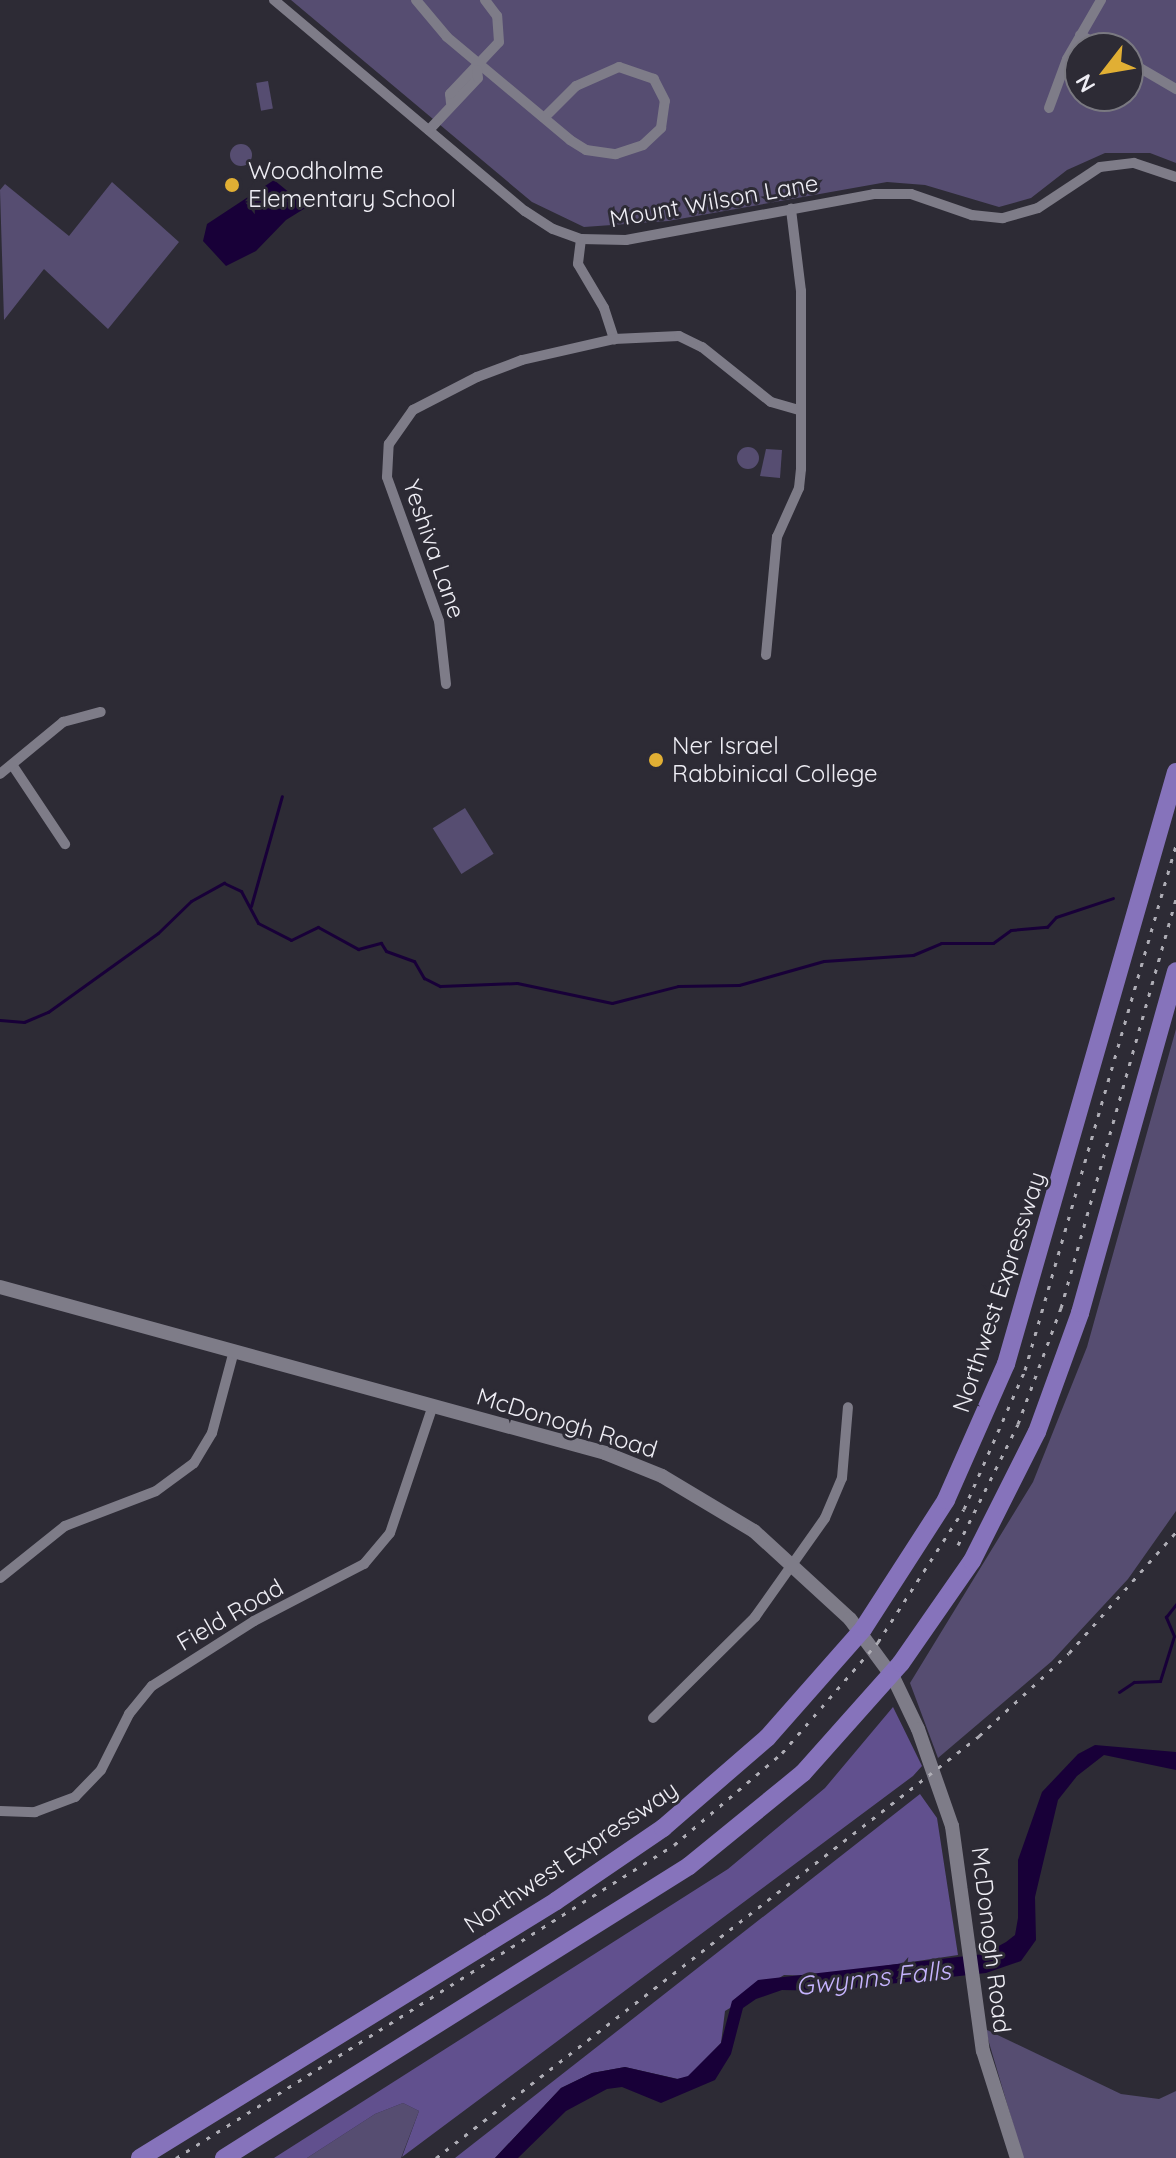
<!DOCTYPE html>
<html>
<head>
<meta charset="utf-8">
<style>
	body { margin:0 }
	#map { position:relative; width:1176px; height:2158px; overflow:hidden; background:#2d2b35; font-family:Quicksand,sans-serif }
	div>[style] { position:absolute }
	.green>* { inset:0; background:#564d71; transform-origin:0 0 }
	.round { border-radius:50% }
	.forest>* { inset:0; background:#61508e }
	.water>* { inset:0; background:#180038 }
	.stream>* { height:3px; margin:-1.5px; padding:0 1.5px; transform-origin:1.5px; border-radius:1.5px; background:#180038 }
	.minor>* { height:10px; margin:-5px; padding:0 5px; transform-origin:5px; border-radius:5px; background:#7e7c88 }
	.secondary>* { height:14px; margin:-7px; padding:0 7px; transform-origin:7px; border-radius:7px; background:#7e7c88 }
	.motorway>* { height:18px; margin:-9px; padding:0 9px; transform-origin:9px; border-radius:9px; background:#8673bb }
	.rail>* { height:3px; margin-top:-1.5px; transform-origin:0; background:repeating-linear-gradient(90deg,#aeadb5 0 4px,transparent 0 12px) }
	.dots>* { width:22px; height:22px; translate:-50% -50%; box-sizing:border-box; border:4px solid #2d2b35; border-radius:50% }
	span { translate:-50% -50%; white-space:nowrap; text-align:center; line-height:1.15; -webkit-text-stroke:6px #2d2b35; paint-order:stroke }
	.poi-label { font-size:24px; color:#eeedf4 }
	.left { translate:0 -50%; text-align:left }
	.street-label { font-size:24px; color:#eeedf4 }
	.water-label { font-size:26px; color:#c6b4fe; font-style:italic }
	.north { position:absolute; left:1064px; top:32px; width:80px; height:80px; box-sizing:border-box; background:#2d2b35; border:2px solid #7a7981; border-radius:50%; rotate:239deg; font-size:22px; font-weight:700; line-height:32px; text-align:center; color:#eeedf4 }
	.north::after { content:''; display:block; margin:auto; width:28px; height:36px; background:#e1af34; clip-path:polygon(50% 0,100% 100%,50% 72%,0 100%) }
</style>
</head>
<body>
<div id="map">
	<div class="green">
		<div style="clip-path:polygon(evenodd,291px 0,1176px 0,1176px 163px,1150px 153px,1105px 153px,1067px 170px,1031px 198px,999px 207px,925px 185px,887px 182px,668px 221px,584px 227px,532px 202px,291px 0,1080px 48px,1128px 48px,1128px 96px,1080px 96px,1080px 48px)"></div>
		<div style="left:268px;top:81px;width:28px;height:12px;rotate:80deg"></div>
		<div class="round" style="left:230px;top:144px;width:22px;height:22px"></div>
		<div style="clip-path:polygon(112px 182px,179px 242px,108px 329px,44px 269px,4px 320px,0 190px,5px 184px,69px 236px)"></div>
		<div class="round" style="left:737px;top:447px;width:22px;height:22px"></div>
		<div style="clip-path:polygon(766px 449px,782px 450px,780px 478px,760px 476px)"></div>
		<div style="left:465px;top:808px;width:54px;height:38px;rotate:58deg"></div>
		<div style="clip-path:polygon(1176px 1029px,1176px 1511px,1128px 1579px,1052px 1661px,938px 1758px,910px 1683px,1033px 1482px,1087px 1347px)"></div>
		<div style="clip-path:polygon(985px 2029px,1121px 2094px,1159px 2099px,1176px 2091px,1176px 2158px,1023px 2158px)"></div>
		<div style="clip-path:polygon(403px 2103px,419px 2111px,401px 2158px,307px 2158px,375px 2114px)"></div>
	</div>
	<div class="forest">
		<div style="clip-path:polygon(893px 1707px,922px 1766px,913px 1776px,402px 2157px,419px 2111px,403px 2103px,375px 2114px,307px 2158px,274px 2158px,728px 1869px,825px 1788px)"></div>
		<div style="clip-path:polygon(920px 1794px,937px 1818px,958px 1955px,817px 1976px,784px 1975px,725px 2011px,721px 2043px,688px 2077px,678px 2079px,625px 2067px,592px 2073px,561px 2088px,495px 2158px,455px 2158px)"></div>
	</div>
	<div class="water">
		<div style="clip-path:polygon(274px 180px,307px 207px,286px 220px,256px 251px,226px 266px,203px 241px,207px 224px)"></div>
		<div style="clip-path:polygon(1095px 1745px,1176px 1752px,1176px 1770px,1104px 1755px,1077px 1776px,1058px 1800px,1035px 1897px,1036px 1940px,1021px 1961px,986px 1973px,827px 1991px,782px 1990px,756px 1999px,743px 2008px,731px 2054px,715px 2080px,661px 2103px,622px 2087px,607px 2089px,566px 2111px,518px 2158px,495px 2158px,561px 2088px,592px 2073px,625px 2067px,677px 2079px,688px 2076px,721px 2043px,732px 2001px,758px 1980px,984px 1954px,1006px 1942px,1015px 1935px,1018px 1918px,1018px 1860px,1042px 1792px,1078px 1754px)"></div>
	</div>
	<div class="stream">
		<div style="left:251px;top:906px;width:114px;rotate:-74.3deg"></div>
		<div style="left:0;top:1020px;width:24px;rotate:5deg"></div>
		<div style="left:24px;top:1022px;width:26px;rotate:-23deg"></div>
		<div style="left:48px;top:1012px;width:135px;rotate:-35.7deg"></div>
		<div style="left:158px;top:933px;width:46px;rotate:-44.1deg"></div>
		<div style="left:191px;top:901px;width:38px;rotate:-29deg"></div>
		<div style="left:224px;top:883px;width:19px;rotate:25deg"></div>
		<div style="left:241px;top:891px;width:36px;rotate:62deg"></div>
		<div style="left:258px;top:923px;width:37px;rotate:27deg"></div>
		<div style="left:291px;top:940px;width:30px;rotate:-26deg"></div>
		<div style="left:318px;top:927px;width:46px;rotate:28.8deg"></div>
		<div style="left:358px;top:949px;width:24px;rotate:-15deg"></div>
		<div style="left:381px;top:943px;width:9px;rotate:58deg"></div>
		<div style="left:386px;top:951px;width:30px;rotate:20deg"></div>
		<div style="left:414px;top:961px;width:20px;rotate:60deg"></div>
		<div style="left:424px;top:978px;width:18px;rotate:27deg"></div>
		<div style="left:440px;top:986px;width:77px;rotate:-2.2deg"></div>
		<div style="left:517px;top:983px;width:97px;rotate:11.9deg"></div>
		<div style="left:612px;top:1003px;width:68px;rotate:-14.4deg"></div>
		<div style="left:678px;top:986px;width:61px;rotate:-0.9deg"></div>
		<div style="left:739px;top:985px;width:88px;rotate:-15.8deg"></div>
		<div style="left:824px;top:961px;width:89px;rotate:-3.9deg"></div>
		<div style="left:913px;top:955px;width:30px;rotate:-23deg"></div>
		<div style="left:941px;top:943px;width:52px"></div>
		<div style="left:993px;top:943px;width:22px;rotate:-36deg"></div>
		<div style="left:1011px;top:930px;width:36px;rotate:-5deg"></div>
		<div style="left:1047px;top:927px;width:13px;rotate:-48deg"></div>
		<div style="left:1056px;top:917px;width:60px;rotate:-18.4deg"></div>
		<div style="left:1119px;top:1692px;width:18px;rotate:-34deg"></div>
		<div style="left:1134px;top:1682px;width:26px;rotate:-2deg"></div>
		<div style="left:1160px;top:1681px;width:47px;rotate:-72.7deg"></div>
		<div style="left:1174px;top:1636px;width:21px;rotate:-113deg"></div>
		<div style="left:1166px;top:1617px;width:16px;rotate:-52deg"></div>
	</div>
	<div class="minor">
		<div style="left:274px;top:0;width:328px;rotate:40.1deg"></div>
		<div style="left:525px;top:211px;width:33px;rotate:33deg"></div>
		<div style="left:553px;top:229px;width:30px;rotate:20deg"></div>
		<div style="left:581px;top:239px;width:45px;rotate:1.3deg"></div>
		<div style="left:626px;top:240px;width:252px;rotate:-10.5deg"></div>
		<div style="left:874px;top:194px;width:37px"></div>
		<div style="left:911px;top:194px;width:65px;rotate:19deg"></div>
		<div style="left:972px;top:215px;width:31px;rotate:6deg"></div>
		<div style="left:1003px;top:218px;width:36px;rotate:-16deg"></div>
		<div style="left:1038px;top:208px;width:74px;rotate:-33.5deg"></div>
		<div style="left:1100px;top:167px;width:34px;rotate:-7deg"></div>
		<div style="left:1134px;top:163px;width:44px;rotate:18.4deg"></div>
		<div style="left:416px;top:0;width:48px;rotate:50deg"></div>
		<div style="left:447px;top:37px;width:160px;rotate:39.9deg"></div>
		<div style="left:570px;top:140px;width:19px;rotate:32deg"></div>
		<div style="left:586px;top:150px;width:30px;rotate:8deg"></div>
		<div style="left:616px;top:154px;width:28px;rotate:-18deg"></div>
		<div style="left:643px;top:145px;width:25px;rotate:-43deg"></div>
		<div style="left:661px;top:128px;width:27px;rotate:-82deg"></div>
		<div style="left:665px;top:101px;width:25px;rotate:-117deg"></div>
		<div style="left:654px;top:79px;width:37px;rotate:-161deg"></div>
		<div style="left:619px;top:67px;width:47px;rotate:156.2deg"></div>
		<div style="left:576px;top:86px;width:45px;rotate:135deg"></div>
		<div style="left:1080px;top:35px;width:27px;rotate:28deg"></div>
		<div style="left:1128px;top:61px;width:56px;rotate:30.3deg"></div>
		<div style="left:451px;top:103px;width:9px;rotate:-96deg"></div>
		<div style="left:450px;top:94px;width:71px;rotate:-46.7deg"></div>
		<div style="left:499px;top:42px;width:26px;rotate:-94deg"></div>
		<div style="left:497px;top:16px;width:20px;rotate:-127deg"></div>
		<div style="left:1049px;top:108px;width:52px;rotate:-69.8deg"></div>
		<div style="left:1067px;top:59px;width:68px;rotate:-60deg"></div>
		<div style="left:429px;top:130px;width:71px;rotate:-46.7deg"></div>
		<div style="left:478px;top:78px;width:8px;rotate:-97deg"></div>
		<div style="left:581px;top:239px;width:25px;rotate:97deg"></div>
		<div style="left:578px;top:264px;width:51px;rotate:59.4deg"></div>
		<div style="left:604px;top:308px;width:33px;rotate:72deg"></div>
		<div style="left:614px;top:339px;width:65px;rotate:-2.6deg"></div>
		<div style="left:679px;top:336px;width:25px;rotate:26deg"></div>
		<div style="left:702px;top:347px;width:88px;rotate:38.6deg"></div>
		<div style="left:771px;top:402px;width:29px;rotate:16deg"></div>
		<div style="left:766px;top:655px;width:119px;rotate:-84.7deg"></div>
		<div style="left:777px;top:537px;width:54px;rotate:-65.8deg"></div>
		<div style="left:799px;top:488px;width:19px;rotate:-84deg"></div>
		<div style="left:801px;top:469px;width:178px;rotate:-90deg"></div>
		<div style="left:801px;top:291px;width:83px;rotate:-97deg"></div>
		<div style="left:446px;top:684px;width:63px;rotate:-96.3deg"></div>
		<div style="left:439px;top:621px;width:153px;rotate:-109.9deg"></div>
		<div style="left:387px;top:477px;width:33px;rotate:-87deg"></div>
		<div style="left:389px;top:444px;width:42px;rotate:-54.8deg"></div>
		<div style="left:413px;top:410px;width:72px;rotate:-27.3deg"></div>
		<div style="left:477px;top:377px;width:48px;rotate:-20.7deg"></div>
		<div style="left:522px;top:360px;width:94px;rotate:-12.9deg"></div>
		<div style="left:13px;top:766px;width:94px;rotate:56.3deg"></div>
		<div style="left:0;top:774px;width:82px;rotate:-39.5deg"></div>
		<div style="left:63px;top:722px;width:39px;rotate:-15deg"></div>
		<div style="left:0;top:1578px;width:83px;rotate:-38.7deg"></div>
		<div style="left:65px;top:1526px;width:97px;rotate:-21deg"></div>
		<div style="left:156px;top:1491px;width:47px;rotate:-36.4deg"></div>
		<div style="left:194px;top:1463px;width:35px;rotate:-59deg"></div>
		<div style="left:212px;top:1433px;width:85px;rotate:-75deg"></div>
		<div style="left:653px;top:1718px;width:144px;rotate:-44.7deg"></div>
		<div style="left:755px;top:1617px;width:121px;rotate:-54.7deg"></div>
		<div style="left:825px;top:1518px;width:43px;rotate:-67deg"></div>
		<div style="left:842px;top:1478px;width:71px;rotate:-85.2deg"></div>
		<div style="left:0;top:1811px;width:35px;rotate:2deg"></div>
		<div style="left:35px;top:1812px;width:43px;rotate:-20.6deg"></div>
		<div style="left:75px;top:1797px;width:37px;rotate:-46deg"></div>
		<div style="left:101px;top:1770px;width:63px;rotate:-63.4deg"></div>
		<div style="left:129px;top:1714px;width:36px;rotate:-51deg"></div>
		<div style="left:152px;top:1686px;width:121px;rotate:-32.5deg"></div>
		<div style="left:254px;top:1621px;width:124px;rotate:-27.4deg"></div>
		<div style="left:364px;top:1564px;width:40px;rotate:-50deg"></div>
		<div style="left:390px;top:1533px;width:135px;rotate:-71.4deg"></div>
	</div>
	<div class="secondary">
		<div style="left:0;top:1287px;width:627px;rotate:15.34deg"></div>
		<div style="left:605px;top:1453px;width:61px;rotate:22deg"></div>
		<div style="left:662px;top:1476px;width:107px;rotate:30.9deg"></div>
		<div style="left:754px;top:1531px;width:130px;rotate:42.5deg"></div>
		<div style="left:850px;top:1619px;width:74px;rotate:53.7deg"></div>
		<div style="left:894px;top:1679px;width:55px;rotate:64.4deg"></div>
		<div style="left:918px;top:1729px;width:103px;rotate:70.7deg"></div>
		<div style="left:952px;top:1826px;width:227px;rotate:82.2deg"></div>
		<div style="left:983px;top:2051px;width:112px;rotate:72.4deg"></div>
	</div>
	<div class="motorway">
		<div style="left:140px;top:2158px;width:489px;rotate:-31.7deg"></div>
		<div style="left:556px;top:1901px;width:130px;rotate:-34.3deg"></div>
		<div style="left:663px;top:1828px;width:138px;rotate:-40.9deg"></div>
		<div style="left:767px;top:1738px;width:145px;rotate:-48.6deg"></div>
		<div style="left:863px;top:1629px;width:153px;rotate:-57.2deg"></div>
		<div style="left:946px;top:1500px;width:149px;rotate:-66.2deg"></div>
		<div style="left:1006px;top:1364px;width:616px;rotate:-73.98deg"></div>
		<div style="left:224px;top:2158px;width:549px;rotate:-32.13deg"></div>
		<div style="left:689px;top:1866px;width:147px;rotate:-39.2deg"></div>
		<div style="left:803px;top:1773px;width:147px;rotate:-48.3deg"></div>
		<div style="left:901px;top:1663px;width:124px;rotate:-55.2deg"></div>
		<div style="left:972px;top:1561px;width:144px;rotate:-63.3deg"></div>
		<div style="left:1037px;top:1432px;width:127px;rotate:-70.1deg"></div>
		<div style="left:1080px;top:1313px;width:355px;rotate:-74.3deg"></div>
	</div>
	<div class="rail">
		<div style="left:958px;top:1545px;width:135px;rotate:-63.6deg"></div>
		<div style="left:1018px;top:1424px;width:124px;rotate:-69.7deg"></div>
		<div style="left:1061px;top:1308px;width:426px;rotate:-74.3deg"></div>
		<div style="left:176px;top:2158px;width:588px;rotate:-32.15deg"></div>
		<div style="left:674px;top:1845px;width:142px;rotate:-40.4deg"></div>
		<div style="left:782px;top:1753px;width:147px;rotate:-49.1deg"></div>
		<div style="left:878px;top:1642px;width:158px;rotate:-57.1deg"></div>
		<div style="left:964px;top:1509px;width:152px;rotate:-66.3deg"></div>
		<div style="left:1025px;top:1370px;width:546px;rotate:-73.95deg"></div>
		<div style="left:436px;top:2158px;width:688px;rotate:-37.85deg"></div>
		<div style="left:979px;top:1736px;width:122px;rotate:-42.7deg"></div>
		<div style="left:1069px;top:1653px;width:162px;rotate:-48.5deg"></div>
	</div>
	<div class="dots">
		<div style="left:232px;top:185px;background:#e1af34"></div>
		<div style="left:656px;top:760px;background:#e1af34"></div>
	</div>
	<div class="poi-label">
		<span class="left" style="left:248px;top:185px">Woodholme<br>Elementary School</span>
		<span class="left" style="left:672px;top:760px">Ner Israel<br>Rabbinical College</span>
	</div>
	<div class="street-label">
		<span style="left:714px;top:201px;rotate:-10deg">Mount Wilson Lane</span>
		<span style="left:434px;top:549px;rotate:71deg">Yeshiva Lane</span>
		<span style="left:999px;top:1292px;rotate:-72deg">Northwest Expressway</span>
		<span style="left:567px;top:1423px;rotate:17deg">McDonogh Road</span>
		<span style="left:230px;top:1615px;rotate:-30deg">Field Road</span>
		<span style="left:571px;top:1857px;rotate:-34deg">Northwest Expressway</span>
		<span style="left:991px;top:1940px;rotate:83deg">McDonogh Road</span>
	</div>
	<div class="water-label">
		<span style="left:873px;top:1978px;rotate:-6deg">Gwynns Falls</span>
	</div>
	<div class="north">N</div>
</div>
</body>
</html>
